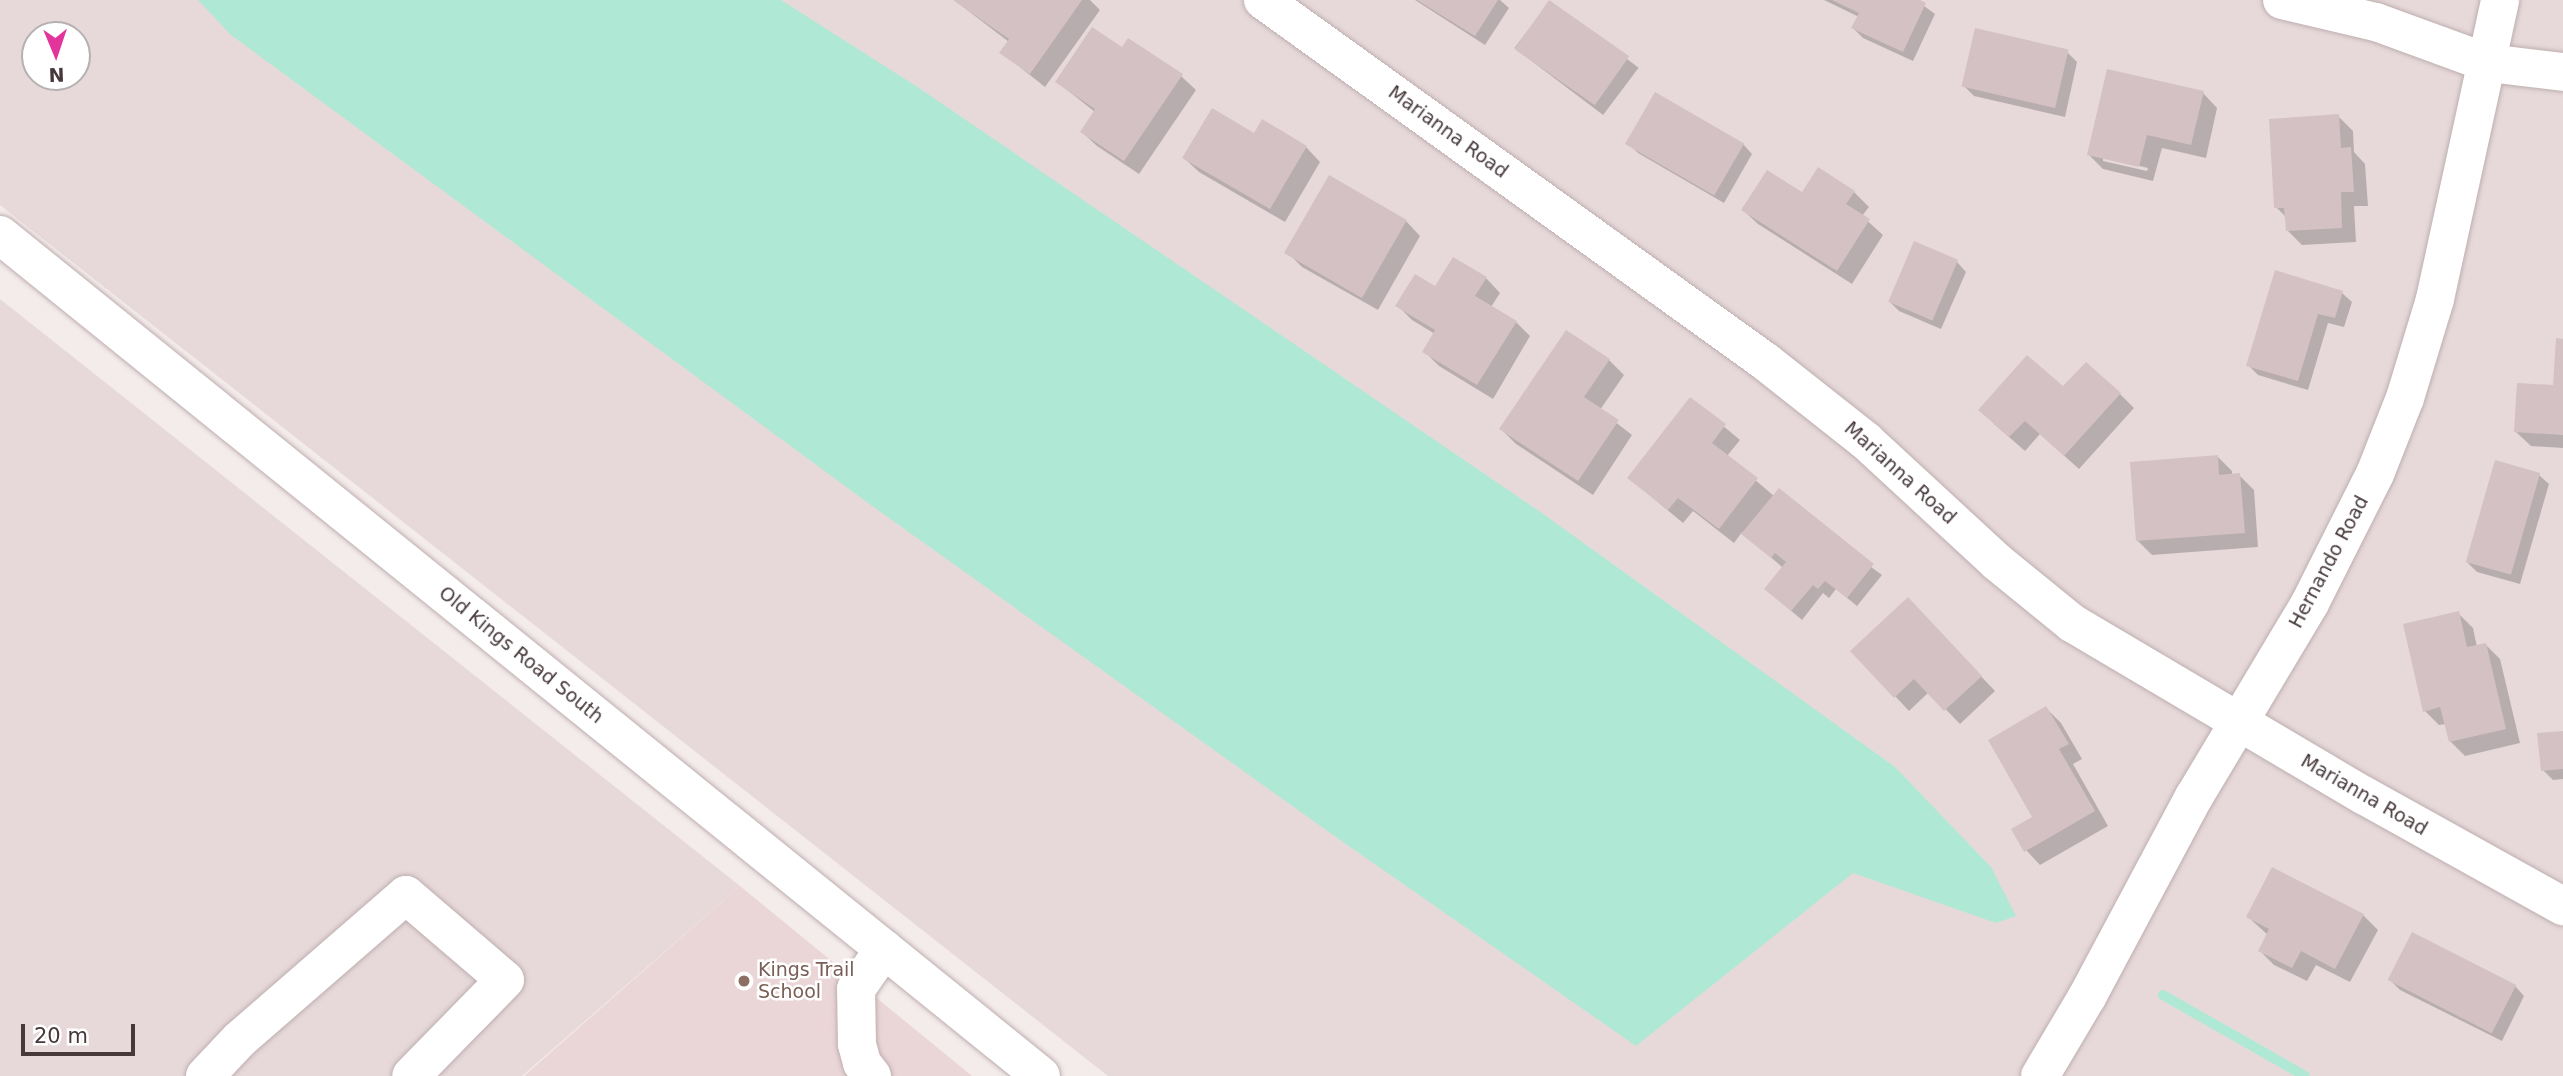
<!DOCTYPE html>
<html>
<head>
<meta charset="utf-8">
<style>
	body { margin:0 }
	#map { position:relative; width:2563px; height:1076px; overflow:hidden; background:#f4ebeb; font-family:"DejaVu Sans",sans-serif }
	div>[style] { position:absolute }
	.residential>* { inset:0; background:#e7d9da }
	.education>* { inset:0; background:#ebd6d7 }
	.water>* { inset:0; background:#afe9d5 }
	.shadow>* { inset:0; background:#0003; transform-origin:0 0 }
	.stream>* { height:10px; margin:-5px; padding:0 5px; transform-origin:5px; border-radius:5px; background:#afe9d5 }
	.building>* { inset:0; background:#d4c1c4; transform-origin:0 0 }
	.roads { filter:drop-shadow(0 0 2px #beaeb0) drop-shadow(0 0 2px #beaeb0) }
	.minor>* { height:38px; margin:-19px; padding:0 19px; transform-origin:19px; border-radius:19px; background:#fff }
	.dots>* { width:19px; height:19px; translate:-50% -50%; box-sizing:border-box; border:4px solid #fff; border-radius:50% }
	span { translate:-50% -50%; white-space:nowrap; text-align:center; line-height:1.15; -webkit-text-stroke:5px #fff; paint-order:stroke }
	.street-label { font-size:19px; color:#47393b }
	.education-label { font-size:19px; color:#785e54 }
	.left { translate:0 -50%; text-align:left }
	.north { position:absolute; left:21px; top:21px; width:70px; height:70px; box-sizing:border-box; background:#fff; border:2px solid #b5b0b1; border-radius:50%; rotate:178deg; font-size:19px; font-weight:700; line-height:28px; text-align:center; color:#47393b }
	.north::after { content:''; display:block; margin:auto; width:24px; height:32px; background:#e2349b; clip-path:polygon(50% 0,100% 100%,50% 72%,0 100%) }
	.scale { position:absolute; left:21px; top:1024px; width:114px; height:32px; box-sizing:border-box; border:4px solid #47393b; border-top:0; padding-left:9px; font-size:21px; line-height:24px; white-space:nowrap; color:#47393b; -webkit-text-stroke:5px #fff; paint-order:stroke }
</style>
</head>
<body>
<div id="map">
	<div class="residential">
		<div style="clip-path:polygon(evenodd,0 0,2563px 0,2563px 1076px,1108px 1076px,0 205px,0 0,35px 35px,77px 35px,77px 77px,35px 77px,35px 35px)"></div>
		<div style="clip-path:polygon(0 299px,740px 886px,522px 1076px,0 1076px)"></div>
	</div>
	<div class="education">
		<div style="clip-path:polygon(740px 886px,972px 1076px,524px 1076px)"></div>
	</div>
	<div class="water">
		<div style="clip-path:polygon(198px 0,781px 0,919px 88px,1539px 511px,1895px 767px,1991px 867px,2016px 916px,1996px 923px,1853px 873px,1636px 1046px,1333px 835px,868px 503px,231px 35px)"></div>
	</div>
	<div class="shadow">
		<div style="clip-path:polygon(954px 0,1090px 0,1100px 10px,1045px 87px,1002px 53px,1009px 42px)"></div>
		<div style="clip-path:polygon(1415px 0,1500px 0,1509px 8px,1485px 45px)"></div>
		<div style="clip-path:polygon(1824px 0,1916px 0,1935px 14px,1913px 61px,1863px 38px,1853px 28px,1859px 17px)"></div>
		<div style="left:1550px;top:1px;width:111px;height:59px;rotate:37deg"></div>
		<div style="clip-path:polygon(1122px 49px,1181px 76px,1196px 90px,1139px 174px,1097px 146px,1082px 132px,1095px 112px,1057px 82px)"></div>
		<div style="clip-path:polygon(2067px 52px,2077px 62px,2065px 117px,1974px 96px,1964px 86px)"></div>
		<div style="clip-path:polygon(evenodd,2203px 93px,2217px 108px,2206px 158px,2162px 148px,2153px 181px,2103px 169px,2089px 155px,2203px 93px,2103px 157px,2148px 168px,2147px 171px,2103px 161px,2103px 157px)"></div>
		<div style="clip-path:polygon(2338px 116px,2353px 131px,2354px 152px,2365px 164px,2368px 206px,2354px 206px,2356px 242px,2302px 245px,2287px 230px,2287px 218px,2276px 207px)"></div>
		<div style="clip-path:polygon(1255px 135px,1306px 147px,1320px 162px,1285px 222px,1199px 172px,1184px 158px)"></div>
		<div style="clip-path:polygon(1628px 143px,1743px 144px,1752px 154px,1724px 203px,1638px 153px)"></div>
		<div style="clip-path:polygon(1819px 170px,1854px 192px,1869px 207px,1862px 216px,1883px 235px,1852px 284px,1758px 224px,1743px 210px,1803px 195px)"></div>
		<div style="clip-path:polygon(1406px 221px,1420px 236px,1378px 310px,1302px 267px,1287px 252px)"></div>
		<div style="clip-path:polygon(1957px 262px,1966px 272px,1941px 329px,1899px 311px,1889px 301px)"></div>
		<div style="clip-path:polygon(1486px 278px,1500px 293px,1491px 307px,1516px 322px,1530px 336px,1493px 399px,1439px 366px,1424px 351px,1435px 334px,1412px 320px,1398px 306px)"></div>
		<div style="clip-path:polygon(2342px 293px,2352px 302px,2344px 327px,2328px 323px,2308px 390px,2258px 375px,2248px 365px)"></div>
		<div style="clip-path:polygon(1566px 332px,1609px 360px,1624px 375px,1600px 410px,1632px 435px,1593px 495px,1516px 444px,1501px 429px)"></div>
		<div style="clip-path:polygon(2563px 341px,2563px 448px,2531px 446px,2516px 432px,2555px 387px)"></div>
		<div style="clip-path:polygon(2063px 389px,2120px 394px,2134px 408px,2079px 469px,2040px 434px,2025px 451px,1994px 424px)"></div>
		<div style="clip-path:polygon(1691px 399px,1740px 440px,1727px 456px,1774px 496px,1882px 575px,1857px 606px,1836px 589px,1829px 598px,1823px 593px,1802px 620px,1776px 598px,1783px 568px,1742px 532px,1734px 543px,1693px 511px,1683px 523px,1629px 478px)"></div>
		<div style="clip-path:polygon(2217px 456px,2232px 471px,2232px 476px,2239px 475px,2254px 490px,2258px 547px,2152px 555px,2137px 540px)"></div>
		<div style="clip-path:polygon(2539px 475px,2549px 484px,2520px 584px,2477px 572px,2467px 562px)"></div>
		<div style="clip-path:polygon(2458px 613px,2473px 628px,2477px 647px,2486px 645px,2500px 659px,2520px 743px,2465px 756px,2450px 741px,2446px 724px,2439px 725px,2425px 711px)"></div>
		<div style="clip-path:polygon(1922px 614px,1995px 691px,1960px 724px,1929px 692px,1909px 711px,1895px 696px)"></div>
		<div style="clip-path:polygon(2046px 708px,2061px 723px,2082px 759px,2073px 764px,2108px 826px,2040px 865px,2026px 850px,2035px 817px)"></div>
		<div style="clip-path:polygon(2563px 732px,2563px 779px,2553px 780px,2543px 770px)"></div>
		<div style="clip-path:polygon(2363px 915px,2378px 930px,2350px 982px,2316px 965px,2307px 981px,2274px 965px,2260px 951px,2268px 935px,2248px 917px)"></div>
		<div style="clip-path:polygon(2390px 980px,2515px 986px,2524px 996px,2502px 1041px,2400px 990px)"></div>
	</div>
	<div class="stream">
		<div style="left:2163px;top:995px;width:163px;rotate:29.7deg"></div>
	</div>
	<div class="building">
		<div style="clip-path:polygon(953px 0,1082px 0,1030px 74px,999px 53px,1009px 39px)"></div>
		<div style="clip-path:polygon(1417px 0,1498px 0,1475px 36px)"></div>
		<div style="left:1549px;top:0;width:98px;height:60px;rotate:35deg"></div>
		<div style="clip-path:polygon(1832px 0,1920px 0,1926px 3px,1903px 52px,1851px 28px,1859px 13px)"></div>
		<div style="clip-path:polygon(1092px 27px,1122px 47px,1128px 38px,1183px 74px,1124px 161px,1080px 132px,1095px 109px,1055px 82px)"></div>
		<div style="left:1975px;top:28px;width:96px;height:60px;rotate:13deg"></div>
		<div style="clip-path:polygon(2107px 69px,2204px 91px,2191px 145px,2147px 135px,2139px 167px,2087px 155px)"></div>
		<div style="left:1655px;top:92px;width:103px;height:60px;rotate:30deg"></div>
		<div style="clip-path:polygon(1212px 108px,1254px 133px,1262px 119px,1307px 146px,1270px 209px,1182px 158px)"></div>
		<div style="clip-path:polygon(2339px 114px,2341px 148px,2351px 147px,2354px 192px,2341px 192px,2342px 228px,2286px 231px,2284px 208px,2274px 208px,2269px 119px)"></div>
		<div style="clip-path:polygon(1818px 167px,1855px 191px,1846px 204px,1870px 219px,1837px 271px,1741px 210px,1767px 170px,1802px 192px)"></div>
		<div style="left:1329px;top:175px;width:90px;height:90px;rotate:30deg"></div>
		<div style="left:1914px;top:241px;width:48px;height:66px;rotate:23deg"></div>
		<div style="clip-path:polygon(1453px 257px,1487px 277px,1475px 296px,1517px 321px,1477px 385px,1422px 352px,1435px 330px,1395px 306px,1415px 274px,1435px 286px)"></div>
		<div style="clip-path:polygon(2275px 270px,2343px 291px,2335px 318px,2318px 314px,2298px 381px,2246px 366px)"></div>
		<div style="clip-path:polygon(1566px 330px,1610px 359px,1584px 397px,1619px 420px,1578px 481px,1499px 429px)"></div>
		<div style="clip-path:polygon(2556px 338px,2563px 339px,2563px 435px,2514px 432px,2517px 383px,2553px 385px)"></div>
		<div style="clip-path:polygon(2027px 355px,2063px 386px,2086px 362px,2121px 393px,2064px 456px,2025px 421px,2009px 437px,1978px 410px)"></div>
		<div style="clip-path:polygon(1690px 397px,1726px 424px,1712px 443px,1758px 478px,1719px 529px,1678px 498px,1668px 510px,1627px 478px)"></div>
		<div style="clip-path:polygon(2218px 455px,2219px 475px,2240px 473px,2245px 533px,2136px 541px,2130px 462px)"></div>
		<div style="left:2495px;top:460px;width:47px;height:106px;rotate:16deg"></div>
		<div style="clip-path:polygon(1779px 488px,1874px 564px,1847px 598px,1825px 581px,1818px 589px,1813px 585px,1791px 611px,1764px 589px,1786px 562px,1775px 553px,1771px 558px,1741px 534px)"></div>
		<div style="clip-path:polygon(1908px 597px,1982px 676px,1944px 711px,1914px 679px,1894px 698px,1850px 651px)"></div>
		<div style="clip-path:polygon(2459px 611px,2467px 647px,2486px 643px,2506px 729px,2449px 742px,2440px 707px,2423px 712px,2403px 624px)"></div>
		<div style="clip-path:polygon(2046px 706px,2069px 744px,2059px 749px,2095px 811px,2024px 852px,2011px 829px,2032px 817px,1988px 740px)"></div>
		<div style="clip-path:polygon(2563px 731px,2563px 769px,2541px 771px,2537px 733px)"></div>
		<div style="clip-path:polygon(2272px 867px,2364px 914px,2335px 969px,2301px 951px,2292px 968px,2258px 951px,2269px 929px,2246px 917px)"></div>
		<div style="left:2412px;top:932px;width:117px;height:54px;rotate:27deg"></div>
	</div>
	<div class="roads">
		<div class="minor">
			<div style="left:1263px;top:0;width:620px;rotate:35.74deg"></div>
			<div style="left:1766px;top:362px;width:127px;rotate:38.3deg"></div>
			<div style="left:1866px;top:441px;width:178px;rotate:42.7deg"></div>
			<div style="left:1997px;top:562px;width:97px;rotate:39.1deg"></div>
			<div style="left:2072px;top:623px;width:340px;rotate:30.6deg"></div>
			<div style="left:2365px;top:796px;width:227px;rotate:29.1deg"></div>
			<div style="left:2282px;top:0;width:97px;rotate:13.2deg"></div>
			<div style="left:2376px;top:22px;width:119px;rotate:20.1deg"></div>
			<div style="left:2488px;top:63px;width:76px;rotate:6.8deg"></div>
			<div style="left:0;top:235px;width:1338px;rotate:38.93deg"></div>
			<div style="left:205px;top:1076px;width:50px;rotate:-46.6deg"></div>
			<div style="left:239px;top:1040px;width:221px;rotate:-41deg"></div>
			<div style="left:406px;top:895px;width:130px;rotate:40.6deg"></div>
			<div style="left:505px;top:980px;width:134px;rotate:134.4deg"></div>
			<div style="left:872px;top:1076px;width:16px;rotate:-128deg"></div>
			<div style="left:862px;top:1063px;width:20px;rotate:-105deg"></div>
			<div style="left:857px;top:1044px;width:55px;rotate:-91deg"></div>
			<div style="left:856px;top:989px;width:49px;rotate:-55deg"></div>
			<div style="left:2040px;top:1076px;width:92px;rotate:-59.3deg"></div>
			<div style="left:2087px;top:997px;width:227px;rotate:-61.9deg"></div>
			<div style="left:2194px;top:797px;width:226px;rotate:-59.1deg"></div>
			<div style="left:2310px;top:603px;width:144px;rotate:-63.3deg"></div>
			<div style="left:2375px;top:474px;width:82px;rotate:-68.5deg"></div>
			<div style="left:2405px;top:398px;width:103px;rotate:-73.1deg"></div>
			<div style="left:2435px;top:299px;width:306px;rotate:-77.7deg"></div>
		</div>
	</div>
	<div class="dots">
		<div style="left:744px;top:981px;background:#8d6e63"></div>
	</div>
	<div class="street-label">
		<span style="left:1448px;top:132px;rotate:36deg">Marianna Road</span>
		<span style="left:1900px;top:473px;rotate:42deg">Marianna Road</span>
		<span style="left:2329px;top:562px;rotate:-62deg">Hernando Road</span>
		<span style="left:521px;top:655px;rotate:39deg">Old Kings Road South</span>
		<span style="left:2364px;top:795px;rotate:30deg">Marianna Road</span>
	</div>
	<div class="education-label">
		<span class="left" style="left:758px;top:981px">Kings Trail<br>School</span>
	</div>
	<div class="north">N</div>
	<div class="scale">20 m</div>
</div>
</body>
</html>
